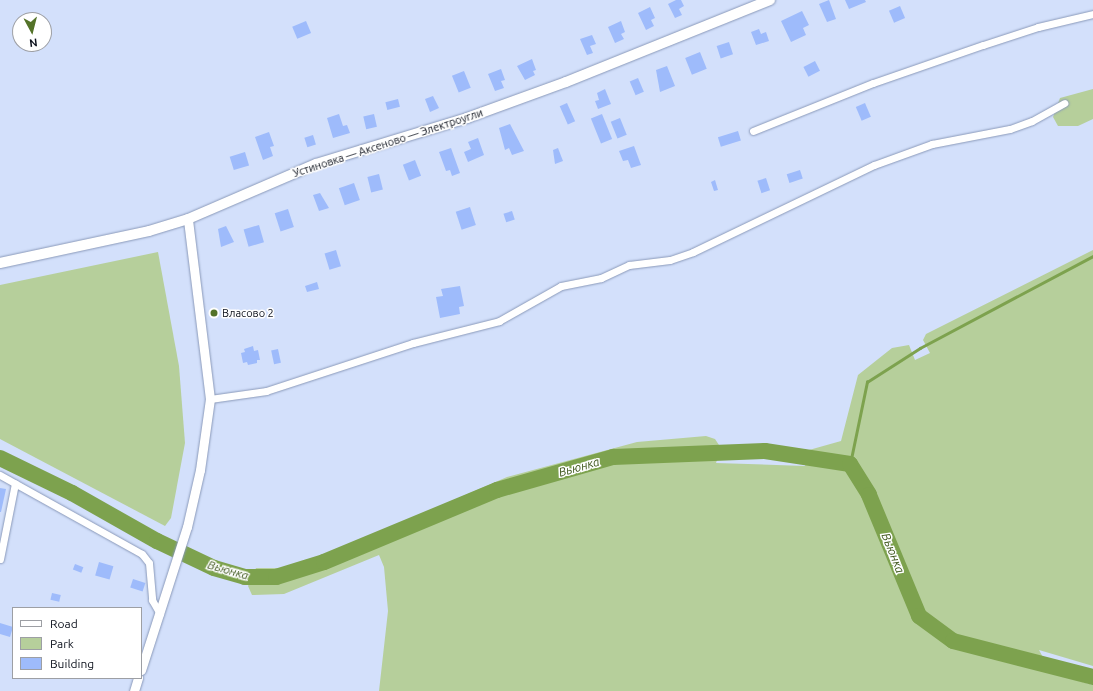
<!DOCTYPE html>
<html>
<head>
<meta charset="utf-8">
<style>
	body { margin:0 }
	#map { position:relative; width:1093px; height:691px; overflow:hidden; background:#d3e0fb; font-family:Ubuntu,sans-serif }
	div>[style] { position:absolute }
	.green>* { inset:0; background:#b6cf9b }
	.stream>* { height:2.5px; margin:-1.25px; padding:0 1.25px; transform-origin:1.25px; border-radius:1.25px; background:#7da24e }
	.river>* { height:16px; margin:-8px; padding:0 8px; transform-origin:8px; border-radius:8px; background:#7da24e }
	.building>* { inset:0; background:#9ebbfb; transform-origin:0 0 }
	.roads { filter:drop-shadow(0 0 1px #8a99b9) drop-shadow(0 0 1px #8a99b9) }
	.minor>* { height:7px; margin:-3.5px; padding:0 3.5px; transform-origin:3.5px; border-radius:3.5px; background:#fff }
	.tertiary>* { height:9px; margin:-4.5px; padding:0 4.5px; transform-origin:4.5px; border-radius:4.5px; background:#fff }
	.secondary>* { height:10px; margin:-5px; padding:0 5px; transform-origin:5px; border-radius:5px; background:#fff }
	.dots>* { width:11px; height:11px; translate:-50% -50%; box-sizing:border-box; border:2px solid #fff; border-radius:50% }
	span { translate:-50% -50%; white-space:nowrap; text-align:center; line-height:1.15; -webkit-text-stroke:3px #fff; paint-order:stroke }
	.street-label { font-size:11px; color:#0b101b }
	.poi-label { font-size:11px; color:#0b101b }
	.left { translate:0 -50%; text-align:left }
	.water-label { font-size:12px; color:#3d551a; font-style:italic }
	.legend { position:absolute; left:12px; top:607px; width:130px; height:72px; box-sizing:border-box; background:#fff; border:1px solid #9d9fa4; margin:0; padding:5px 7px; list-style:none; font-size:12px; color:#0b101b }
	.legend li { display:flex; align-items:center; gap:8px; height:20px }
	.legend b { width:20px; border:1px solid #9d9fa4 }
	.north { position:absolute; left:12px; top:12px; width:40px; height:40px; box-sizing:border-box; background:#fff; border:1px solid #9d9fa4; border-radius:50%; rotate:173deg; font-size:11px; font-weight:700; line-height:16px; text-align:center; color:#0b101b }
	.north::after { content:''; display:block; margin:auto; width:14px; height:18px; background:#547329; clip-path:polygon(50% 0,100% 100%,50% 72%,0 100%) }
</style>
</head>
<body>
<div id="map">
	<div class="green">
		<div style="clip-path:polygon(1093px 89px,1093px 119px,1078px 126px,1058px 126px,1053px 117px,1060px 98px)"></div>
		<div style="clip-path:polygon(1093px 250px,1093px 666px,1039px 650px,1045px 661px,1038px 669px,1093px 685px,1093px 691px,379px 691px,388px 611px,384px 567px,379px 555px,284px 594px,252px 595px,248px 586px,256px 568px,281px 568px,329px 554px,507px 477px,637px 442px,706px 436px,715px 439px,721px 448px,716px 463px,805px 466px,809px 450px,841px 441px,858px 375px,892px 348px,909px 345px,915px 360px,930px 353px,923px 340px,926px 334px)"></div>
		<div style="clip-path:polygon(158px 252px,179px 366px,185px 443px,171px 518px,165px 526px,0 439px,0 285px)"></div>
	</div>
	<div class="stream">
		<div style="left:850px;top:464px;width:84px;rotate:-78.3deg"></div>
		<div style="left:867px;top:382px;width:63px;rotate:-32.7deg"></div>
		<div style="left:920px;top:348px;width:196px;rotate:-28deg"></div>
	</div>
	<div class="river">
		<div style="left:0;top:458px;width:80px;rotate:25.9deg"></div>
		<div style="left:72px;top:493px;width:98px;rotate:29.5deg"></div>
		<div style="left:157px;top:541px;width:63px;rotate:25.3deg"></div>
		<div style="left:214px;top:568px;width:32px;rotate:16deg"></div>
		<div style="left:245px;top:577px;width:31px"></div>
		<div style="left:276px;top:577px;width:50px;rotate:-17.4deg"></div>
		<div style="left:324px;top:562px;width:187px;rotate:-22.6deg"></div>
		<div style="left:497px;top:490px;width:121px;rotate:-15.9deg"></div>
		<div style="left:613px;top:457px;width:152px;rotate:-2.3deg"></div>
		<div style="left:765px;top:451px;width:86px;rotate:8.7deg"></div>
		<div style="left:850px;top:464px;width:36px;rotate:58deg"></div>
		<div style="left:869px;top:495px;width:131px;rotate:67.5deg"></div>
		<div style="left:919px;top:616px;width:42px;rotate:36.3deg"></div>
		<div style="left:953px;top:641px;width:145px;rotate:14.4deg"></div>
	</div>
	<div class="building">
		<div style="clip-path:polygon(676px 0,681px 0,684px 6px,679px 9px,682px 15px,675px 18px,668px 4px)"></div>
		<div style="clip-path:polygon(829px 0,836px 19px,827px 22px,819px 4px)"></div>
		<div style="clip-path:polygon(845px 0,865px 0,866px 2px,849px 9px)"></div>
		<div style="left:900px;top:6px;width:13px;height:12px;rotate:67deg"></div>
		<div style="clip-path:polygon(650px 7px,655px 18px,651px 20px,654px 26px,646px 30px,638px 13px)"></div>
		<div style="clip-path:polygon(802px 11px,809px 25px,803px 28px,806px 35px,791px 42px,781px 21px)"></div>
		<div style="left:306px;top:21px;width:13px;height:15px;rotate:67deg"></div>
		<div style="clip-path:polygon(621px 21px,625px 32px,621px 34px,624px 39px,615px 43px,608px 27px)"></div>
		<div style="clip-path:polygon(759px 29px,761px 34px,766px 32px,769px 41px,756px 45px,751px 32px)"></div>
		<div style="clip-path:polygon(592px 35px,596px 44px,590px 46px,593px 53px,587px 55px,580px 39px)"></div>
		<div style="left:729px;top:42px;width:13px;height:13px;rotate:72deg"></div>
		<div style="left:700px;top:52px;width:18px;height:16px;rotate:68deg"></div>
		<div style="clip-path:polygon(532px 59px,536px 70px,533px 71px,535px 75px,525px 80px,517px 66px)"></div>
		<div style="left:815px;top:61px;width:11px;height:13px;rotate:63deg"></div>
		<div style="clip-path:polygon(667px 66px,675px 86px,660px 92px,656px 70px)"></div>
		<div style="clip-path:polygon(501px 69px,505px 80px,501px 81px,504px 88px,495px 91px,488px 74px)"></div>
		<div style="left:464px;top:71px;width:18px;height:13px;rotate:68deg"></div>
		<div style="left:638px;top:78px;width:15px;height:9px;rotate:67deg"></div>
		<div style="clip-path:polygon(605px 89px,611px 104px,598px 109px,595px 101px,599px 100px,597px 93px)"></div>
		<div style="clip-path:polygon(433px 96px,439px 108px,430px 112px,425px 99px)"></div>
		<div style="left:398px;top:99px;width:8px;height:13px;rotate:76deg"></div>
		<div style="left:567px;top:103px;width:20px;height:8px;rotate:66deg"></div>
		<div style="left:865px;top:103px;width:15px;height:10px;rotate:67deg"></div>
		<div style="clip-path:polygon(339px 114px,343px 126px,347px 125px,350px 133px,333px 138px,327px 118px)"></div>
		<div style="left:374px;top:114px;width:13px;height:11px;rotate:77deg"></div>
		<div style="left:602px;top:114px;width:27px;height:12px;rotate:68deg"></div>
		<div style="left:620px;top:118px;width:18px;height:10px;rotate:68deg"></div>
		<div style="clip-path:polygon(510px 124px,524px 151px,512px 155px,509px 148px,505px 150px,499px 128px)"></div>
		<div style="left:738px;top:131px;width:10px;height:21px;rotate:73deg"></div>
		<div style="clip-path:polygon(269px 132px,274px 146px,270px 147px,273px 156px,263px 160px,255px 137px)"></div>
		<div style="left:313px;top:135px;width:10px;height:9px;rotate:73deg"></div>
		<div style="clip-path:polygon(478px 138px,484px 155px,468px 162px,464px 152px,471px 149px,468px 142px)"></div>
		<div style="clip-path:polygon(634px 146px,641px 165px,631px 168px,628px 160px,623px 161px,619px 151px)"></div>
		<div style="clip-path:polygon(451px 148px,460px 173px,452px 176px,450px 170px,446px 171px,439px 152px)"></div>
		<div style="clip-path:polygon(558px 148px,563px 161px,555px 164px,553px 150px)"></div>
		<div style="left:245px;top:152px;width:14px;height:16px;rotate:73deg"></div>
		<div style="left:415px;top:160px;width:17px;height:13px;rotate:69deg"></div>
		<div style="left:800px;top:170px;width:9px;height:14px;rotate:72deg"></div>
		<div style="left:379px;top:174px;width:16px;height:12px;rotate:76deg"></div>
		<div style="left:766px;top:178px;width:13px;height:9px;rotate:72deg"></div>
		<div style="clip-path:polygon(715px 180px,718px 190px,714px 191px,711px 182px)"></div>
		<div style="left:354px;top:183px;width:18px;height:16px;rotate:71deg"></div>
		<div style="clip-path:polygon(320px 193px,329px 208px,319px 211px,313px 195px)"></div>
		<div style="left:470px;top:207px;width:19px;height:15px;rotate:72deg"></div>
		<div style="left:288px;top:209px;width:19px;height:14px;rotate:72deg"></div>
		<div style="left:512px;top:211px;width:9px;height:9px;rotate:72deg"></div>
		<div style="left:259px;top:225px;width:18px;height:16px;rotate:74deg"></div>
		<div style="clip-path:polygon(226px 226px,234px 242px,221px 247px,218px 229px)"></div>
		<div style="left:336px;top:250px;width:17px;height:12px;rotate:73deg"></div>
		<div style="clip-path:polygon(317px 282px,319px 289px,307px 292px,305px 286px)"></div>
		<div style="clip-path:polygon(460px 286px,464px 306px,459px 307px,460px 314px,440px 318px,436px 297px,443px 296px,441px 289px)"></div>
		<div style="clip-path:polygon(253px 346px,254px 351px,258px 350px,260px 360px,257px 360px,257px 363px,248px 365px,247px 362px,243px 363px,241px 353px,245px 352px,244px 349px)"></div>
		<div style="left:278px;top:349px;width:14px;height:7px;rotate:78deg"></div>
		<div style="clip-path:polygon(0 488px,6px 489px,1px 512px,0 512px)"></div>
		<div style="left:99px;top:562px;width:15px;height:14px;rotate:16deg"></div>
		<div style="left:75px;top:564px;width:9px;height:6px;rotate:21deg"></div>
		<div style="left:133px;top:579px;width:13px;height:9px;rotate:18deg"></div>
		<div style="left:52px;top:593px;width:9px;height:7px;rotate:13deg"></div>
		<div style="clip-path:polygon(0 623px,13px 627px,10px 637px,0 634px)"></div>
	</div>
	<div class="roads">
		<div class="minor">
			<div style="left:753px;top:131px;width:129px;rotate:-21.8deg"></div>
			<div style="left:873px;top:83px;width:116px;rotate:-19.1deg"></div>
			<div style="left:983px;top:45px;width:58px;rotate:-18.1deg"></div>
			<div style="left:1038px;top:27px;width:57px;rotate:-13.3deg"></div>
			<div style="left:210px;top:399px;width:57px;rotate:-8.1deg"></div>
			<div style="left:266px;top:391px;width:155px;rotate:-18.1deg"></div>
			<div style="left:413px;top:343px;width:89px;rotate:-14.3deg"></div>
			<div style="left:499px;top:321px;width:71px;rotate:-29.4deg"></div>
			<div style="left:561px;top:286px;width:41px;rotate:-11.3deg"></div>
			<div style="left:601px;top:278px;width:31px;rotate:-25deg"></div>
			<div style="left:629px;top:265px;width:41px;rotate:-7deg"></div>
			<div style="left:670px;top:260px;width:24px;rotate:-19deg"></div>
			<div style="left:693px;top:252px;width:201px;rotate:-25.7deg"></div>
			<div style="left:874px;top:165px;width:62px;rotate:-19.9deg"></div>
			<div style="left:932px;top:144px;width:79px;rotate:-10.9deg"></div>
			<div style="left:1010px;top:129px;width:23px;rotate:-20deg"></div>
			<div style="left:1032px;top:121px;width:37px;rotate:-29deg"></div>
			<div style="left:0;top:475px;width:162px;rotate:29.1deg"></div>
			<div style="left:142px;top:554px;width:11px;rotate:52deg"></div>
			<div style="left:149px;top:563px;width:37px;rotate:85deg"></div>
			<div style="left:152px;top:600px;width:16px;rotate:60deg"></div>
			<div style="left:0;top:559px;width:77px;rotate:-78.8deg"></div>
		</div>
		<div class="tertiary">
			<div style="left:141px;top:670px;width:150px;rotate:-72.2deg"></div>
			<div style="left:187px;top:527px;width:58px;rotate:-77.2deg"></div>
			<div style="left:200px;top:470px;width:72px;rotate:-82deg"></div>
			<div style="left:210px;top:399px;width:181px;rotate:-97deg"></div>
			<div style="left:134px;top:691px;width:14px;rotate:-73deg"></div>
		</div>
		<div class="secondary">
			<div style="left:0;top:263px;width:152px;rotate:-12.1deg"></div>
			<div style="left:149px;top:231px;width:41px;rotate:-17.1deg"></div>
			<div style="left:188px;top:219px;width:139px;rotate:-23.3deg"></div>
			<div style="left:316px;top:164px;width:158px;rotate:-16.9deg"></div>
			<div style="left:467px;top:118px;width:105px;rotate:-20deg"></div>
			<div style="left:566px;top:82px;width:220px;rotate:-21.9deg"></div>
		</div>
	</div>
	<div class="dots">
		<div style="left:214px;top:313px;background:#547329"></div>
	</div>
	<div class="street-label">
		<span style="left:388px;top:143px;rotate:-18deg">Устиновка — Аксеново — Электроугли</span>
	</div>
	<div class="poi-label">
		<span class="left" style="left:222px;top:313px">Власово 2</span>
	</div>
	<div class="water-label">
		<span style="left:579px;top:467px;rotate:-16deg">Вьюнка</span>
		<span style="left:893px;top:553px;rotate:68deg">Вьюнка</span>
		<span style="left:228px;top:570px;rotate:16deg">Вьюнка</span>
	</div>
	<ul class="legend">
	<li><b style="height:5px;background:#fff"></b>Road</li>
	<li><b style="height:11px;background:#b6cf9b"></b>Park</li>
	<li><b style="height:11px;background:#9ebbfb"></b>Building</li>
	</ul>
	<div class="north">N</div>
</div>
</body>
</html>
